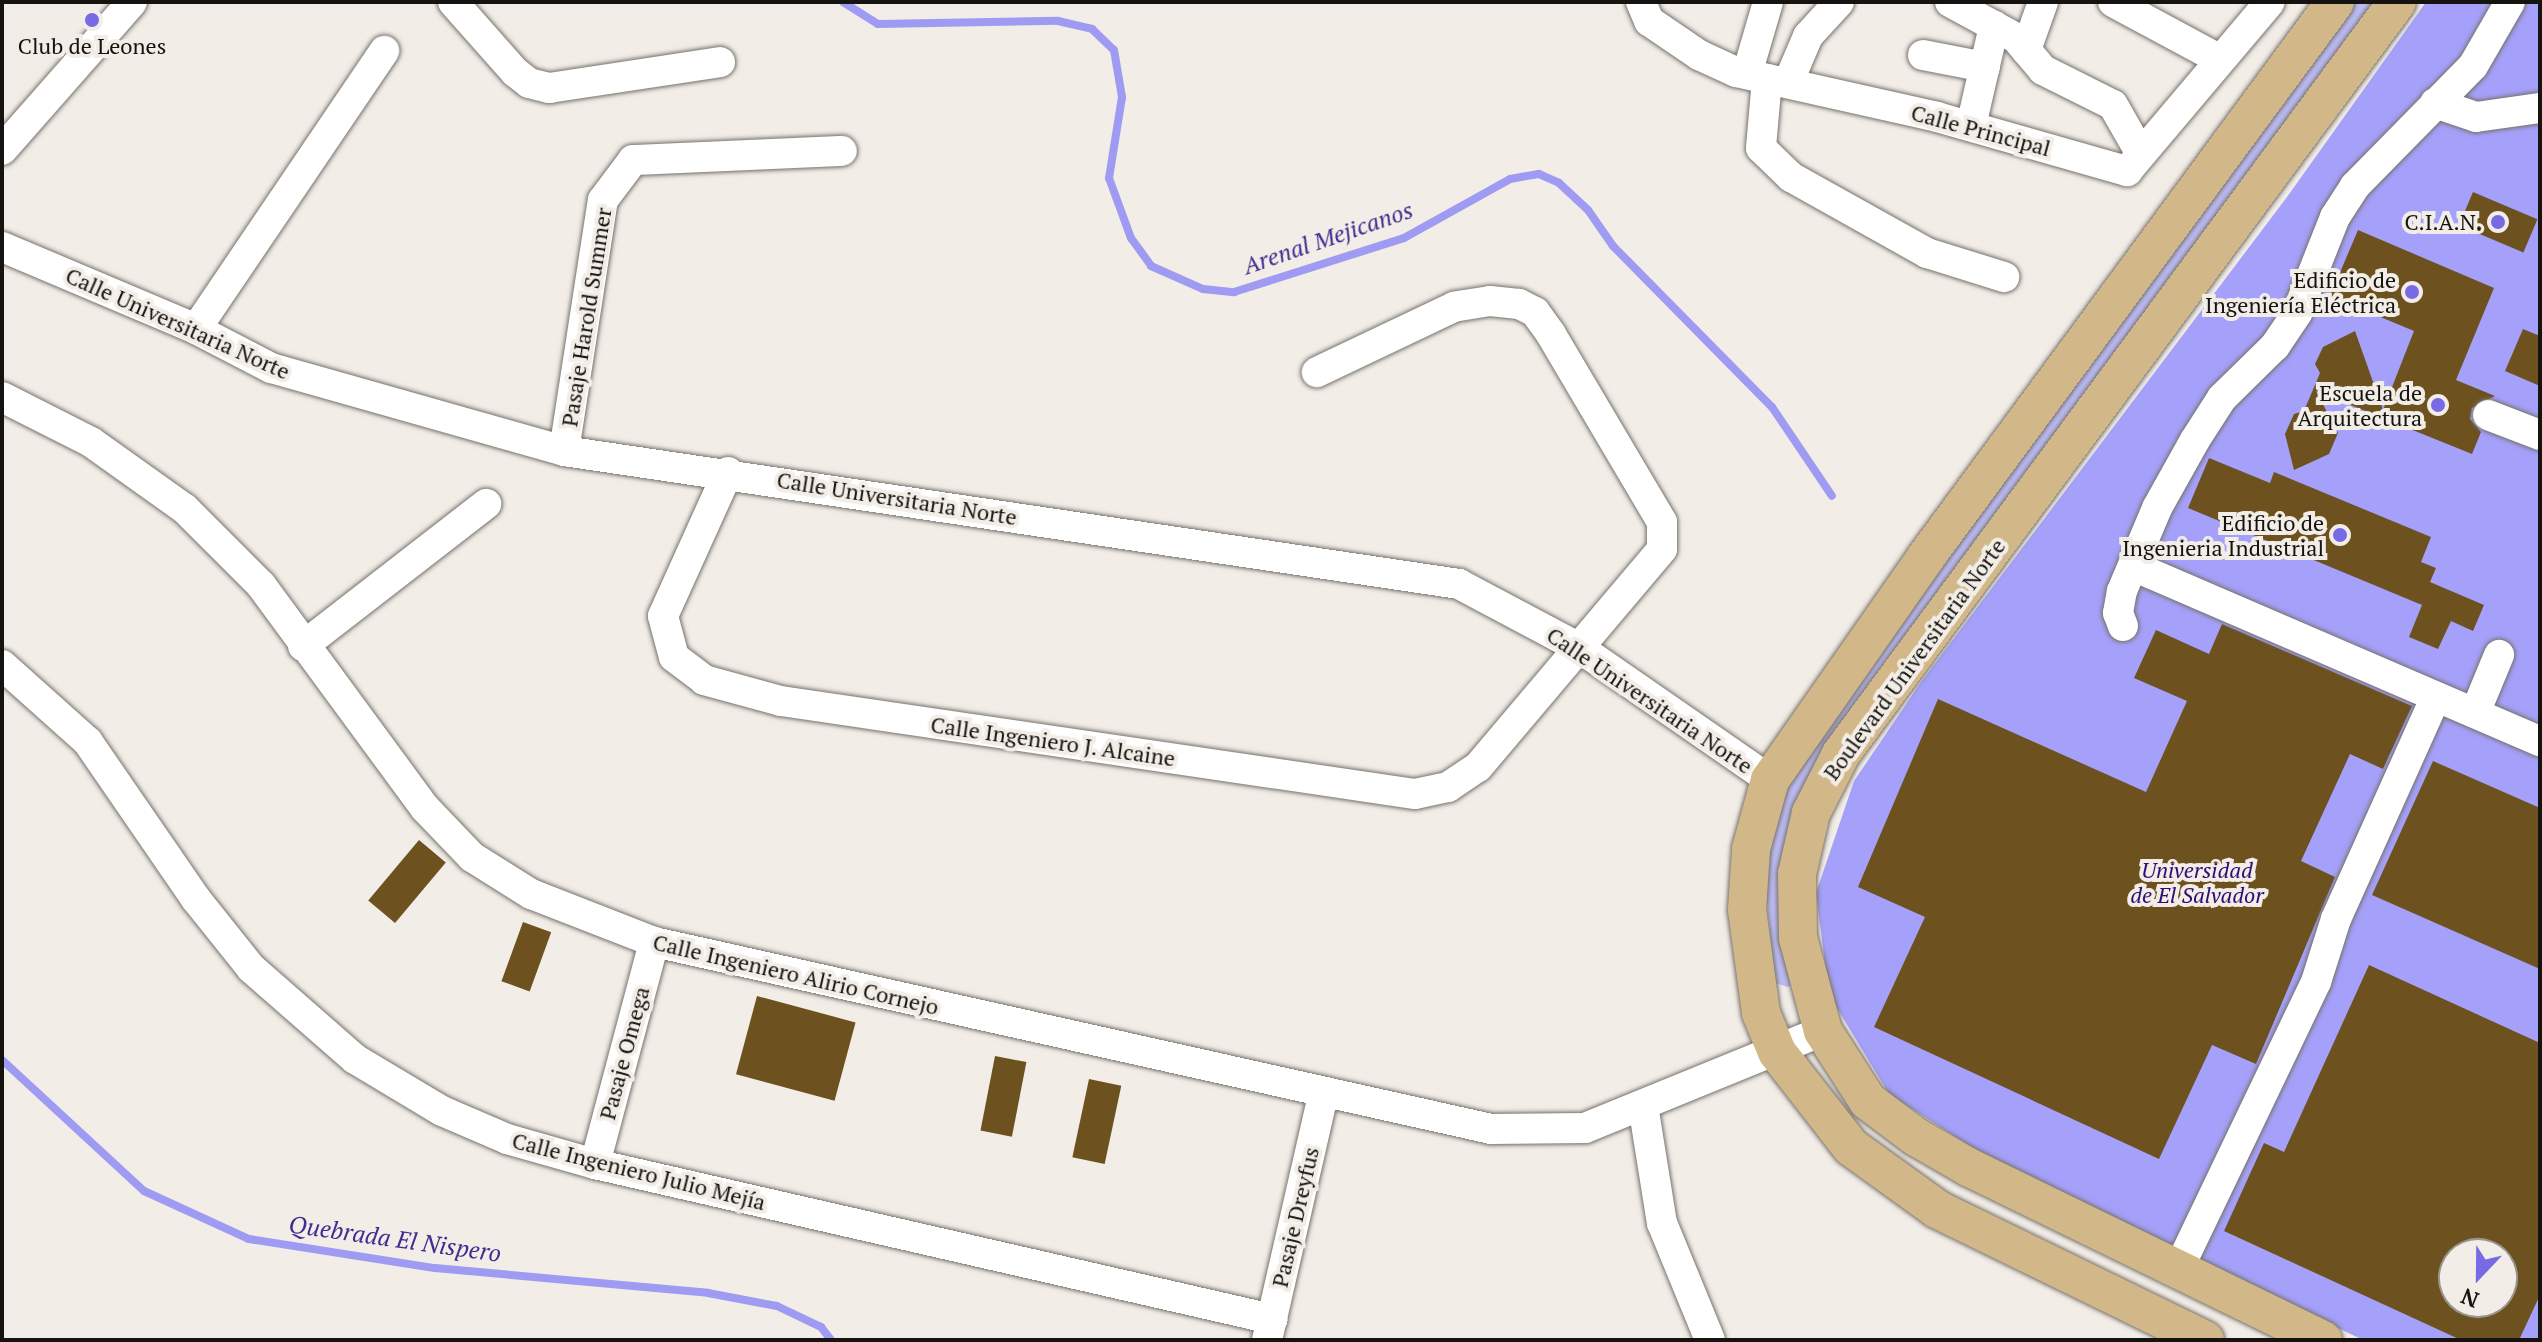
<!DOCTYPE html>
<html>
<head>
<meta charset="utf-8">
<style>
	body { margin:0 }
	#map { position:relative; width:2542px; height:1342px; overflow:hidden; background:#f2ede6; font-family:"PT Serif",serif }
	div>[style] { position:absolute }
	.green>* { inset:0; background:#bcbbf5 }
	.forest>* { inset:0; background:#a5a1fa }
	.stream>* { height:8px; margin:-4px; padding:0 4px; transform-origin:4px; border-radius:4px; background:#9f9bf3 }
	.building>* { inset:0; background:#6d511f; transform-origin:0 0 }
	.roads { filter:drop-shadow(0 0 2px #76726c) drop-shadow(0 0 2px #76726c) }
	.minor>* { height:30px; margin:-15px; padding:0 15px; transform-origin:15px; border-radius:15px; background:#fff }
	.major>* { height:38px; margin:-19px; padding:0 19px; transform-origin:19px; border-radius:19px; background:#d2b888 }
	.dots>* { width:22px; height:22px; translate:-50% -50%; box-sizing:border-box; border:4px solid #f2ede6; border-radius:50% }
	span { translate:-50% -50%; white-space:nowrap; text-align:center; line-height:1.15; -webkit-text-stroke:8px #f2ede6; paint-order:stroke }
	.poi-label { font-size:22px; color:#141310 }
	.right { translate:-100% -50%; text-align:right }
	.street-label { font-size:22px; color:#141310 }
	.park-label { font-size:22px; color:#2c0e75; font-style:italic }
	.water-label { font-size:24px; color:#402d92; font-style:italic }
	.frame { position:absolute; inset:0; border:4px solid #141310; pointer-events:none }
	.north { position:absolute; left:2438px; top:1238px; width:80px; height:80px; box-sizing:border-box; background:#f2ede6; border:2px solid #999690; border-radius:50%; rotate:202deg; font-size:22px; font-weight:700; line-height:32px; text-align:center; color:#141310 }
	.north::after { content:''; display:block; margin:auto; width:28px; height:36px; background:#7869e4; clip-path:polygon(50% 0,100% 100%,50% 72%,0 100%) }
</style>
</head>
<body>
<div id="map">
	<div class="green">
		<div style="clip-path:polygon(2354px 2px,2382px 2px,1831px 749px,1795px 983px,1788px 987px,1775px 983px,1764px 872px,1785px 789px,1806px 750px)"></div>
	</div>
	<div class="forest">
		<div style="clip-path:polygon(evenodd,2426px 2px,2540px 2px,2540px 1340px,2363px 1340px,2001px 1166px,1889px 1094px,1829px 995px,1816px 893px,1854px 781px,1921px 682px,2287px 197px,2426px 2px,2454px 1254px,2502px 1254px,2502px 1302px,2454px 1302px,2454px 1254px)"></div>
	</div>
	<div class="stream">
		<div style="left:843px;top:2px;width:41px;rotate:32.2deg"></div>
		<div style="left:878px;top:24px;width:180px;rotate:-1deg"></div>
		<div style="left:1058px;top:21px;width:35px;rotate:13deg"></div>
		<div style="left:1092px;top:29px;width:30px;rotate:44deg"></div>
		<div style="left:1114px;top:50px;width:48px;rotate:80.3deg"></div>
		<div style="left:1122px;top:97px;width:82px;rotate:99.1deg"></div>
		<div style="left:1109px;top:178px;width:64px;rotate:69.9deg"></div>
		<div style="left:1131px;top:238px;width:34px;rotate:54deg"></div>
		<div style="left:1151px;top:266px;width:57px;rotate:23.9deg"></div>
		<div style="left:1203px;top:289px;width:31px;rotate:6deg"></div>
		<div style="left:1234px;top:292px;width:178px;rotate:-17.6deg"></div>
		<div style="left:1404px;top:238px;width:121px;rotate:-29.1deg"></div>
		<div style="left:1510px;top:179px;width:29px;rotate:-10deg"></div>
		<div style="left:1539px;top:174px;width:22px;rotate:24deg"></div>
		<div style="left:1559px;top:183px;width:40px;rotate:43deg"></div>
		<div style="left:1588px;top:210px;width:44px;rotate:55.2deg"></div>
		<div style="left:1613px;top:246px;width:226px;rotate:45.4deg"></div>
		<div style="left:1772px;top:407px;width:107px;rotate:56deg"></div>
		<div style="left:2px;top:1060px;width:193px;rotate:42.7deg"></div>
		<div style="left:144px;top:1191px;width:115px;rotate:24.6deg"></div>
		<div style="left:249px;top:1239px;width:188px;rotate:8.9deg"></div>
		<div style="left:435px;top:1268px;width:274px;rotate:5.2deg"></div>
		<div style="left:708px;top:1293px;width:70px;rotate:10.7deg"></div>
		<div style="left:777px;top:1306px;width:49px;rotate:25.5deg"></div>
		<div style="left:821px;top:1327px;width:16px;rotate:52deg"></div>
	</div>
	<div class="building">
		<div style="left:2473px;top:192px;width:70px;height:36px;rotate:23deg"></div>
		<div style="clip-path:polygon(2358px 230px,2494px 288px,2456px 380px,2495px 396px,2472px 408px,2470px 419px,2481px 432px,2472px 454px,2316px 391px,2338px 433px,2329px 454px,2294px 470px,2285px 434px,2294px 414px,2304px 411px,2320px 373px,2315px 364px,2323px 347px,2355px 331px,2383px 410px,2414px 331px,2330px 296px)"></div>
		<div style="clip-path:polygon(2523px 329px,2540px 336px,2540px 386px,2505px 371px)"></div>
		<div style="clip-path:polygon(2209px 458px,2270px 483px,2274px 472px,2431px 537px,2421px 562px,2436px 568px,2430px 582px,2484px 605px,2473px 631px,2451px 621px,2438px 649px,2409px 637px,2422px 605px,2188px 508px)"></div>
		<div style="clip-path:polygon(2222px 624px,2412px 706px,2383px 769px,2350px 754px,2301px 861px,2335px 877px,2256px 1064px,2212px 1045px,2159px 1159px,1874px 1027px,1925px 917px,1858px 887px,1938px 699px,2146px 792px,2187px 701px,2134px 678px,2156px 630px,2209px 654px)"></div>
		<div style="clip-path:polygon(2433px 761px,2540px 808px,2540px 969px,2372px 895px)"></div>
		<div style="left:419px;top:840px;width:35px;height:79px;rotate:40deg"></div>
		<div style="left:523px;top:922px;width:30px;height:63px;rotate:20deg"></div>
		<div style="clip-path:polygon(evenodd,2369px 965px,2540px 1043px,2540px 1295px,2519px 1340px,2461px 1340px,2224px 1231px,2264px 1143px,2284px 1152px,2369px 965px,2454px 1254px,2502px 1254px,2502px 1302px,2454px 1302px,2454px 1254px)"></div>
		<div style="left:757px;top:996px;width:102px;height:81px;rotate:15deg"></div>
		<div style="left:995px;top:1056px;width:32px;height:76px;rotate:11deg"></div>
		<div style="left:1089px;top:1079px;width:33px;height:80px;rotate:12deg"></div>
	</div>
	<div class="roads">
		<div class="minor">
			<div style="left:453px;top:2px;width:94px;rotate:48.5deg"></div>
			<div style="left:515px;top:72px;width:18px;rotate:38deg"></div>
			<div style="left:529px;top:83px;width:21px;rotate:14deg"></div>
			<div style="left:549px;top:88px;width:173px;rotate:-8.6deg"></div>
			<div style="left:1641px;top:2px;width:21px;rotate:67deg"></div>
			<div style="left:1649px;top:21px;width:60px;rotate:34.2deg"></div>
			<div style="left:1699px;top:55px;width:41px;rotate:24.7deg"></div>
			<div style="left:1736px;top:72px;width:206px;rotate:12.6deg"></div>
			<div style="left:1937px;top:117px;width:198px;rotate:15.9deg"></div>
			<div style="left:2127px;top:171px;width:221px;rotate:-49.8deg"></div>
			<div style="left:1950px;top:2px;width:75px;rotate:28.6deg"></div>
			<div style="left:2016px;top:38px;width:42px;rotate:49.8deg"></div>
			<div style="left:2043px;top:70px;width:78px;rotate:26.6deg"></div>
			<div style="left:2113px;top:105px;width:56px;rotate:60.3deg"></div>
			<div style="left:2113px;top:2px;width:120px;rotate:28.3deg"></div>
			<div style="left:2026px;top:50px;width:51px;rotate:-70.5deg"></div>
			<div style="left:1923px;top:55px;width:63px;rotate:11deg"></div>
			<div style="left:1747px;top:74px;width:75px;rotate:-73.7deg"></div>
			<div style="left:1767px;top:79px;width:69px;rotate:95deg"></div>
			<div style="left:1761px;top:148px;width:42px;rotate:44deg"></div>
			<div style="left:1791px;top:177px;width:156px;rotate:29.2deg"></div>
			<div style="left:1927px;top:253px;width:81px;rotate:17.3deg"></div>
			<div style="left:1788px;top:83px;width:51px;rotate:-66.9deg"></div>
			<div style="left:1808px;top:36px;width:46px;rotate:-47.6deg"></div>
			<div style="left:2435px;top:103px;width:43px;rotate:18.9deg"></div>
			<div style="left:2476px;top:117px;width:65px;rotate:-8deg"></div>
			<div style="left:1971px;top:126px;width:103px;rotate:-77deg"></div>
			<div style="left:2px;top:150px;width:197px;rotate:-48.7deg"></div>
			<div style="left:2px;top:247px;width:211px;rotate:22.9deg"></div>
			<div style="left:196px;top:329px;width:85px;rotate:27.5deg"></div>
			<div style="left:271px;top:368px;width:305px;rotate:15.8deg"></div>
			<div style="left:564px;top:451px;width:905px;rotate:8.45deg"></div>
			<div style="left:1459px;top:584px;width:138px;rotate:28deg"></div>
			<div style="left:1581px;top:649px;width:230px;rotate:34.7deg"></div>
			<div style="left:196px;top:329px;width:336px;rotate:-55.9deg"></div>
			<div style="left:2px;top:397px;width:100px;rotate:26.8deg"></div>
			<div style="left:91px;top:442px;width:115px;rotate:35.5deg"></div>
			<div style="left:185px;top:509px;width:107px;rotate:45deg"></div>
			<div style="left:261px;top:585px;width:277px;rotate:53.7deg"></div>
			<div style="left:425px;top:808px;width:68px;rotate:46.2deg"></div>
			<div style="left:472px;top:857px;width:70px;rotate:32.1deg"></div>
			<div style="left:531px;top:894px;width:132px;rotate:21.3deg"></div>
			<div style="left:654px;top:942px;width:858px;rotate:12.59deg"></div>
			<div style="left:1491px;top:1129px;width:94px;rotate:-0.6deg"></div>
			<div style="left:1585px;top:1128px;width:257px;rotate:-22.2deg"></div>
			<div style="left:2488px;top:415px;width:56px;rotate:21deg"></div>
			<div style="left:564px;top:451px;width:254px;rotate:-81.2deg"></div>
			<div style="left:603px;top:200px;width:50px;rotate:-53.1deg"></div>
			<div style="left:633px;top:160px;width:209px;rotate:-2.5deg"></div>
			<div style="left:728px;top:472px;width:158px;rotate:114.3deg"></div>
			<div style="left:663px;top:616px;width:42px;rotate:75deg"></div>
			<div style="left:674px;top:657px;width:38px;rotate:37deg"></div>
			<div style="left:704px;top:680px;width:80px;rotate:15.3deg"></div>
			<div style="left:781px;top:701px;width:641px;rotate:8.35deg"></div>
			<div style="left:1415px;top:794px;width:34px;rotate:-12deg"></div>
			<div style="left:1448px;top:787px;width:36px;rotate:-34deg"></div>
			<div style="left:1478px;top:767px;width:285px;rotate:-49.8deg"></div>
			<div style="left:1662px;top:549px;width:27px;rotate:-90deg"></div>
			<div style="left:1662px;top:522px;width:218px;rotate:-120.6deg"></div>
			<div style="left:1551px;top:334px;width:27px;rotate:-126deg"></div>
			<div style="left:1535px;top:312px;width:18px;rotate:-153deg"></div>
			<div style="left:1519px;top:304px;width:29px;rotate:-174deg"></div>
			<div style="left:1490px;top:301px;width:36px;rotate:171deg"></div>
			<div style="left:1454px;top:307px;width:152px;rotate:154.6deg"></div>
			<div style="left:2133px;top:566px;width:443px;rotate:23.3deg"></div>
			<div style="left:2123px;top:626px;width:14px;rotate:-111deg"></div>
			<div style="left:2118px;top:613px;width:22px;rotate:-80deg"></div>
			<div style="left:2122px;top:591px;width:90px;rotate:-67.1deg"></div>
			<div style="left:2157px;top:508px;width:78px;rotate:-60.8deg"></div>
			<div style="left:2195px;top:440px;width:50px;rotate:-57.3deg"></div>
			<div style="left:2222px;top:398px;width:74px;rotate:-44.5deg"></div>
			<div style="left:2275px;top:346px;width:40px;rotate:-56deg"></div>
			<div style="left:2297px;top:313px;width:103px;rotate:-68.4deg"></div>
			<div style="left:2335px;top:217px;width:37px;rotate:-57deg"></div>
			<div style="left:2355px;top:186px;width:168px;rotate:-45.5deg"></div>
			<div style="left:2473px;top:66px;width:74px;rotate:-60deg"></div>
			<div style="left:303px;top:646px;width:232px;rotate:-37.8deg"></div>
			<div style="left:2px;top:665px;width:115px;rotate:41.8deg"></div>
			<div style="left:88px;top:742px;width:191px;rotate:55.5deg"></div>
			<div style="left:196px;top:899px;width:88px;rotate:51.4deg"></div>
			<div style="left:251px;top:968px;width:138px;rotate:41.2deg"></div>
			<div style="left:355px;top:1059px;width:101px;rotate:30.9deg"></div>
			<div style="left:442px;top:1111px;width:71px;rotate:23.3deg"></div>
			<div style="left:507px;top:1139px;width:91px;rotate:15.9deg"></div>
			<div style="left:595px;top:1164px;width:695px;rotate:12.9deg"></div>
			<div style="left:2475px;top:713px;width:63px;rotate:-67.5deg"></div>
			<div style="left:1643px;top:1105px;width:120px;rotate:80.9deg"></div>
			<div style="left:1662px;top:1223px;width:126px;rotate:67.7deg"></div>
			<div style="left:595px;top:1164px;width:230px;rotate:-75.1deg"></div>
			<div style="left:2178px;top:1270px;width:319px;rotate:-64.4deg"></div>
			<div style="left:2316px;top:982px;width:66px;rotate:-72.4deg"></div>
			<div style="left:2336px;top:919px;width:243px;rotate:-65.8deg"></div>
			<div style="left:1267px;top:1340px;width:251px;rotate:-77.1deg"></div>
		</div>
		<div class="major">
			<div style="left:2205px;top:1340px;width:298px;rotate:-154deg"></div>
			<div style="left:1937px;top:1209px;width:106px;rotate:-144.2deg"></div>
			<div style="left:1851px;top:1147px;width:120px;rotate:-127.9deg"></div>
			<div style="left:1777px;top:1052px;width:42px;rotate:-112.3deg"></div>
			<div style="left:1761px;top:1013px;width:104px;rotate:-97.7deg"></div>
			<div style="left:1747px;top:910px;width:61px;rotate:-86.2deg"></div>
			<div style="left:1751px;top:849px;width:72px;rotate:-74.6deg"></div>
			<div style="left:1770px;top:780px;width:272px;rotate:-55deg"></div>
			<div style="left:1926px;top:557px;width:689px;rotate:-53.61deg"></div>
			<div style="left:2323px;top:1340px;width:393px;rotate:-154deg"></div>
			<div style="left:1970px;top:1168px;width:62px;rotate:-150.1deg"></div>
			<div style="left:1916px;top:1137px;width:60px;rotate:-143.1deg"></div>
			<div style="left:1868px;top:1101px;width:83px;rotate:-122.7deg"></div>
			<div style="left:1823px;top:1031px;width:96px;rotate:-105deg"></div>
			<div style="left:1798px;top:938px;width:64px;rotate:-90.9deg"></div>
			<div style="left:1797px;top:874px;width:63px;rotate:-77.1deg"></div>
			<div style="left:1811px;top:813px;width:66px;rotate:-63deg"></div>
			<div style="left:1841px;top:754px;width:935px;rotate:-53.52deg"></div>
		</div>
	</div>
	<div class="dots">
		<div style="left:92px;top:20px;background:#7869e4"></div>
		<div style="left:2498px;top:222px;background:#7869e4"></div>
		<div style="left:2412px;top:292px;background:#7869e4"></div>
		<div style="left:2438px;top:405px;background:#7869e4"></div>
		<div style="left:2340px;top:535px;background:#7869e4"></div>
	</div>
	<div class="poi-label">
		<span style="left:92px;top:46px">Club de Leones</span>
		<span class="right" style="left:2482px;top:222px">C.I.A.N.</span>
		<span class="right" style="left:2396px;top:292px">Edificio de<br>Ingeniería Eléctrica</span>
		<span class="right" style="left:2422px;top:405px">Escuela de<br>Arquitectura</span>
		<span class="right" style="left:2324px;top:535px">Edificio de<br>Ingenieria Industrial</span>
	</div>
	<div class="street-label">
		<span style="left:1981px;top:130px;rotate:15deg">Calle Principal</span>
		<span style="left:586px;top:317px;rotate:-81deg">Pasaje Harold Summer</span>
		<span style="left:178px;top:323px;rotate:24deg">Calle Universitaria Norte</span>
		<span style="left:897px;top:498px;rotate:9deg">Calle Universitaria Norte</span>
		<span style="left:1914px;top:659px;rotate:-54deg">Boulevard Universitaria Norte</span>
		<span style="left:1650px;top:700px;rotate:34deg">Calle Universitaria Norte</span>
		<span style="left:1053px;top:741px;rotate:8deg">Calle Ingeniero J. Alcaine</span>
		<span style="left:796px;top:974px;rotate:13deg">Calle Ingeniero Alirio Cornejo</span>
		<span style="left:624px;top:1053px;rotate:-75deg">Pasaje Omega</span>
		<span style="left:639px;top:1171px;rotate:14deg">Calle Ingeniero Julio Mejía</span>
		<span style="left:1295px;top:1217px;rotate:-77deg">Pasaje Dreyfus</span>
	</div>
	<div class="park-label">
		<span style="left:2197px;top:882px">Universidad<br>de El Salvador</span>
	</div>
	<div class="water-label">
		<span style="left:1328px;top:238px;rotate:-19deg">Arenal Mejicanos</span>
		<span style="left:395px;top:1239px;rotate:8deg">Quebrada El Nispero</span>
	</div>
	<div class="frame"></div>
	<div class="north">N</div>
</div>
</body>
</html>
